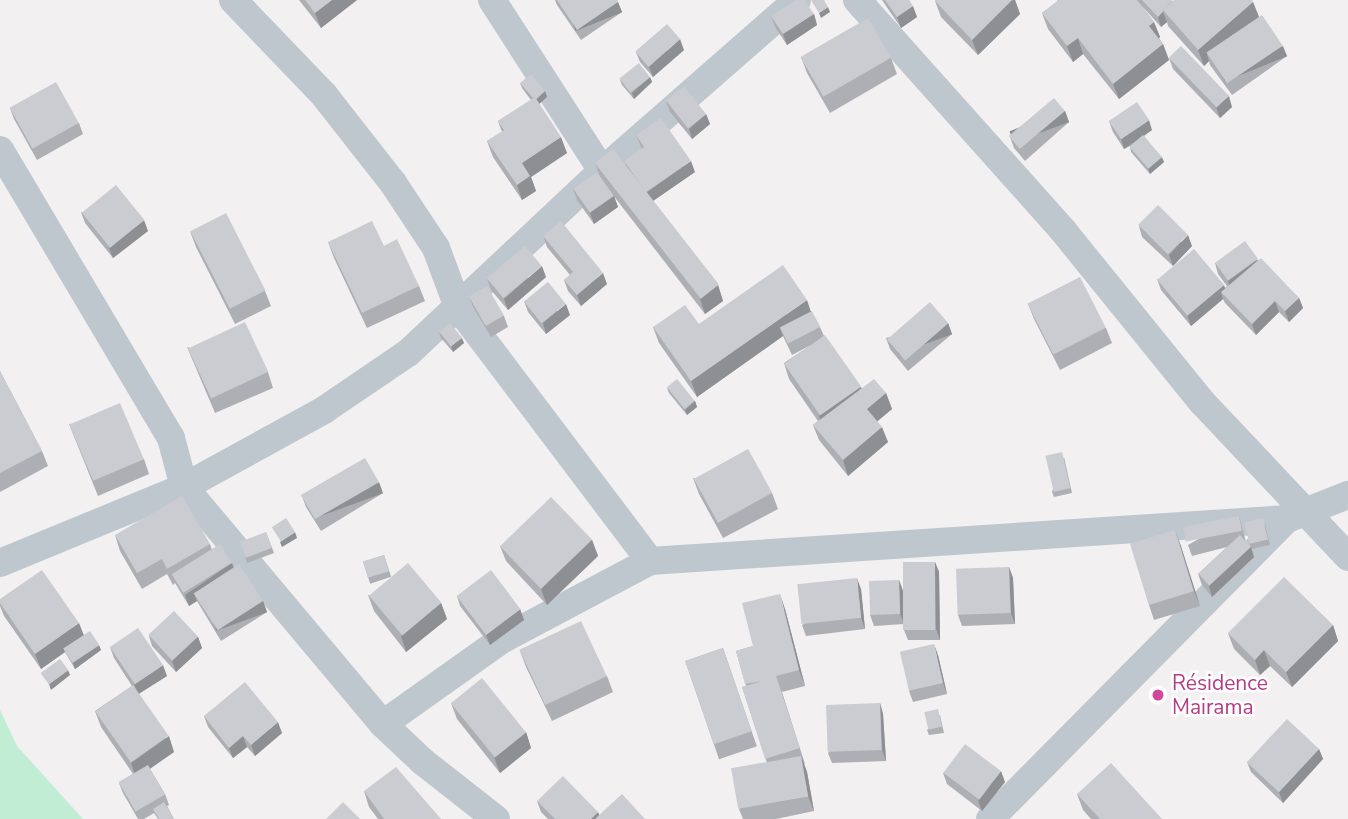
<!DOCTYPE html>
<html>
<head>
<meta charset="utf-8">
<style>
	body { margin:0 }
	#map { position:relative; width:1348px; height:819px; overflow:hidden; background:#f2f0f0; font-family:"Nunito Sans",sans-serif }
	div>[style] { position:absolute }
	.green>* { inset:0; background:#c1edd5 }
	.street>* { height:28px; margin:-14px; padding:0 14px; transform-origin:14px; border-radius:14px; background:#bfc7ce }
	.wall>* { inset:0; background:#aeafb5; transform-origin:0 0 }
	.shaded-wall>* { inset:0; background:#8d8f93; transform-origin:0 0 }
	.building>* { inset:0; background:#caccd2; transform-origin:0 0 }
	.dots>* { width:19px; height:19px; translate:-50% -50%; box-sizing:border-box; border:4px solid #fff; border-radius:50% }
	span { translate:-50% -50%; white-space:nowrap; text-align:center; line-height:1.15; -webkit-text-stroke:5px #fff; paint-order:stroke }
	.hotel-label { font-size:21px; color:#b23c85 }
	.left { translate:0 -50%; text-align:left }
</style>
</head>
<body>
<div id="map">
	<div class="green">
		<div style="clip-path:polygon(0 710px,17px 746px,83px 819px,0 819px)"></div>
	</div>
	<div class="street">
		<div style="left:233px;top:0;width:132px;rotate:46.2deg"></div>
		<div style="left:324px;top:95px;width:112px;rotate:51.9deg"></div>
		<div style="left:393px;top:183px;width:78px;rotate:56.5deg"></div>
		<div style="left:436px;top:248px;width:63px;rotate:69.6deg"></div>
		<div style="left:458px;top:307px;width:318px;rotate:52.9deg"></div>
		<div style="left:650px;top:561px;width:638px;rotate:-3.77deg"></div>
		<div style="left:1287px;top:519px;width:66px;rotate:-21.5deg"></div>
		<div style="left:492px;top:0;width:203px;rotate:57.2deg"></div>
		<div style="left:857px;top:0;width:312px;rotate:48.2deg"></div>
		<div style="left:1065px;top:233px;width:218px;rotate:51deg"></div>
		<div style="left:1202px;top:402px;width:213px;rotate:46.7deg"></div>
		<div style="left:0;top:150px;width:335px;rotate:59.3deg"></div>
		<div style="left:171px;top:438px;width:51px;rotate:75.1deg"></div>
		<div style="left:184px;top:487px;width:309px;rotate:50deg"></div>
		<div style="left:383px;top:724px;width:54px;rotate:43.5deg"></div>
		<div style="left:422px;top:761px;width:94px;rotate:38.1deg"></div>
		<div style="left:0;top:563px;width:199px;rotate:-22.4deg"></div>
		<div style="left:184px;top:487px;width:160px;rotate:-28.8deg"></div>
		<div style="left:324px;top:410px;width:102px;rotate:-34.2deg"></div>
		<div style="left:408px;top:353px;width:266px;rotate:-43.2deg"></div>
		<div style="left:602px;top:171px;width:259px;rotate:-41.2deg"></div>
		<div style="left:383px;top:724px;width:145px;rotate:-35.4deg"></div>
		<div style="left:501px;top:640px;width:169px;rotate:-27.9deg"></div>
		<div style="left:990px;top:819px;width:419px;rotate:-45.3deg"></div>
	</div>
	<div class="wall">
		<div style="clip-path:polygon(299px 0,357px 0,321px 28px)"></div>
		<div style="clip-path:polygon(555px 0,617px 0,622px 12px,581px 40px,557px 5px)"></div>
		<div style="clip-path:polygon(882px 0,909px 0,917px 17px,901px 28px)"></div>
		<div style="clip-path:polygon(936px 0,1015px 0,1020px 14px,978px 55px,941px 17px,935px 1px)"></div>
		<div style="clip-path:polygon(1057px 0,1171px 0,1172px 1px,1253px 2px,1259px 17px,1287px 56px,1232px 95px,1210px 65px,1209px 61px,1204px 66px,1168px 26px,1167px 22px,1161px 27px,1141px 5px,1154px 22px,1160px 37px,1159px 38px,1163px 44px,1169px 60px,1119px 99px,1083px 54px,1073px 62px,1048px 29px,1042px 13px,1058px 1px)"></div>
		<div style="clip-path:polygon(814px 14px,817px 25px,787px 45px,775px 27px,771px 16px)"></div>
		<div style="clip-path:polygon(684px 50px,653px 77px,640px 62px,636px 52px)"></div>
		<div style="clip-path:polygon(801px 57px,891px 58px,897px 74px,830px 113px,807px 73px)"></div>
		<div style="clip-path:polygon(1169px 58px,1232px 107px,1220px 118px,1173px 69px)"></div>
		<div style="clip-path:polygon(650px 77px,652px 82px,634px 99px,622px 85px,620px 80px)"></div>
		<div style="clip-path:polygon(520px 83px,545px 91px,547px 97px,539px 104px,567px 153px,531px 177px,536px 191px,522px 200px,493px 157px,487px 141px,502px 132px,498px 121px,531px 100px,522px 88px)"></div>
		<div style="clip-path:polygon(666px 101px,706px 114px,710px 124px,692px 139px,670px 112px)"></div>
		<div style="clip-path:polygon(10px 108px,79px 123px,83px 134px,37px 160px,14px 119px)"></div>
		<div style="clip-path:polygon(1065px 111px,1069px 122px,1025px 161px,1014px 148px,1010px 137px)"></div>
		<div style="clip-path:polygon(1109px 121px,1152px 130px,1144px 136px,1164px 162px,1150px 174px,1131px 152px,1130px 146px,1124px 149px,1113px 132px)"></div>
		<div style="clip-path:polygon(636px 135px,695px 172px,653px 201px,718px 285px,723px 301px,705px 314px,606px 186px,614px 196px,618px 207px,594px 224px,577px 200px,573px 189px,600px 177px,595px 163px,626px 165px,624px 161px,642px 149px)"></div>
		<div style="clip-path:polygon(81px 212px,148px 231px,113px 258px,85px 223px)"></div>
		<div style="clip-path:polygon(1139px 226px,1192px 246px,1173px 266px,1142px 237px)"></div>
		<div style="clip-path:polygon(190px 231px,265px 291px,271px 306px,235px 324px,196px 247px)"></div>
		<div style="clip-path:polygon(543px 236px,607px 284px,581px 306px,568px 291px,564px 280px,570px 275px,547px 247px)"></div>
		<div style="clip-path:polygon(328px 242px,384px 246px,419px 286px,425px 301px,367px 328px,334px 258px)"></div>
		<div style="clip-path:polygon(1258px 260px,1299px 298px,1303px 308px,1289px 322px,1279px 312px,1256px 335px,1225px 303px,1223px 299px,1191px 326px,1161px 290px,1157px 279px,1225px 288px,1227px 286px,1218px 274px,1215px 263px)"></div>
		<div style="clip-path:polygon(546px 277px,508px 310px,491px 290px,487px 279px)"></div>
		<div style="clip-path:polygon(469px 296px,504px 316px,508px 327px,491px 337px,473px 307px)"></div>
		<div style="clip-path:polygon(524px 301px,570px 315px,546px 334px,528px 312px)"></div>
		<div style="clip-path:polygon(1028px 304px,1106px 328px,1112px 343px,1060px 370px,1034px 319px)"></div>
		<div style="clip-path:polygon(811px 311px,820px 327px,824px 336px,861px 388px,886px 393px,892px 409px,877px 421px,888px 442px,848px 476px,819px 440px,813px 425px,818px 421px,789px 379px,784px 363px,811px 345px,792px 355px,783px 336px,697px 397px,659px 343px,653px 327px,699px 324px)"></div>
		<div style="clip-path:polygon(948px 323px,952px 334px,908px 371px,890px 349px,886px 338px)"></div>
		<div style="clip-path:polygon(439px 332px,464px 343px,453px 352px,441px 338px)"></div>
		<div style="clip-path:polygon(187px 347px,268px 372px,273px 388px,215px 413px)"></div>
		<div style="clip-path:polygon(0 371px,42px 451px,48px 466px,0 492px)"></div>
		<div style="clip-path:polygon(667px 388px,695px 401px,697px 407px,687px 415px,669px 393px)"></div>
		<div style="clip-path:polygon(69px 424px,144px 459px,149px 474px,98px 496px)"></div>
		<div style="clip-path:polygon(1064px 457px,1072px 493px,1054px 497px,1052px 492px)"></div>
		<div style="clip-path:polygon(693px 478px,772px 493px,778px 509px,723px 538px,699px 494px)"></div>
		<div style="clip-path:polygon(383px 493px,321px 531px,306px 507px,302px 496px)"></div>
		<div style="clip-path:polygon(1239px 516px,1246px 542px,1251px 547px,1249px 543px,1265px 524px,1270px 545px,1251px 549px,1254px 557px,1212px 597px,1202px 585px,1198px 574px,1227px 547px,1192px 556px,1188px 545px)"></div>
		<div style="clip-path:polygon(1175px 530px,1200px 606px,1154px 620px,1149px 605px)"></div>
		<div style="clip-path:polygon(266px 532px,274px 553px,247px 563px,245px 557px)"></div>
		<div style="clip-path:polygon(115px 535px,210px 544px,212px 550px,234px 567px,263px 601px,267px 612px,221px 641px,197px 601px,189px 606px,175px 583px,173px 585px,167px 574px,142px 589px,120px 551px)"></div>
		<div style="clip-path:polygon(592px 540px,598px 556px,547px 605px,506px 561px,500px 546px)"></div>
		<div style="left:384px;top:555px;width:23px;height:22px;rotate:72deg"></div>
		<div style="clip-path:polygon(935px 562px,939px 572px,940px 640px,908px 640px,904px 630px,904px 624px,874px 626px,870px 615px,899px 580px,903px 591px,903px 606px)"></div>
		<div style="clip-path:polygon(1009px 567px,1013px 578px,1015px 624px,962px 626px,958px 615px)"></div>
		<div style="clip-path:polygon(861px 589px,865px 629px,806px 636px,802px 625px)"></div>
		<div style="clip-path:polygon(368px 595px,441px 603px,447px 619px,406px 652px,374px 611px)"></div>
		<div style="clip-path:polygon(457px 596px,520px 609px,524px 620px,490px 645px,460px 606px)"></div>
		<div style="clip-path:polygon(0 599px,84px 635px,101px 650px,75px 669px,65px 652px,41px 669px,4px 616px,0 606px)"></div>
		<div style="clip-path:polygon(785px 609px,805px 686px,782px 692px,805px 764px,804px 764px,807px 772px,814px 811px,776px 819px,743px 819px,739px 809px,767px 763px,742px 687px,746px 686px,736px 651px,753px 646px)"></div>
		<div style="clip-path:polygon(1333px 625px,1338px 641px,1292px 687px,1270px 666px,1260px 675px,1234px 649px,1228px 633px)"></div>
		<div style="clip-path:polygon(149px 636px,198px 637px,202px 648px,176px 672px,152px 646px)"></div>
		<div style="clip-path:polygon(110px 647px,167px 676px,139px 694px,174px 752px,150px 769px,165px 794px,169px 805px,167px 806px,174px 819px,158px 819px,154px 813px,144px 819px,138px 819px,123px 793px,119px 783px,133px 774px,101px 727px,95px 711px,132px 686px,114px 658px)"></div>
		<div style="left:723px;top:648px;width:104px;height:40px;rotate:71deg"></div>
		<div style="clip-path:polygon(520px 651px,607px 676px,613px 692px,552px 721px,526px 667px)"></div>
		<div style="clip-path:polygon(938px 655px,947px 694px,913px 702px,909px 691px)"></div>
		<div style="clip-path:polygon(451px 703px,526px 732px,531px 748px,500px 773px,457px 719px)"></div>
		<div style="clip-path:polygon(880px 703px,883px 714px,886px 761px,832px 763px,828px 753px)"></div>
		<div style="clip-path:polygon(940px 715px,944px 733px,929px 735px,927px 730px)"></div>
		<div style="clip-path:polygon(204px 716px,282px 733px,255px 756px,247px 747px,233px 758px,208px 727px)"></div>
		<div style="clip-path:polygon(1319px 749px,1323px 759px,1283px 803px,1251px 772px,1247px 762px)"></div>
		<div style="clip-path:polygon(943px 773px,1005px 782px,982px 811px,947px 784px)"></div>
		<div style="clip-path:polygon(364px 791px,441px 819px,378px 819px,369px 807px)"></div>
		<div style="clip-path:polygon(1077px 794px,1162px 819px,1091px 819px,1083px 810px)"></div>
		<div style="clip-path:polygon(537px 801px,599px 815px,645px 819px,548px 819px,541px 812px)"></div>
	</div>
	<div class="shaded-wall">
		<div style="clip-path:polygon(332px 0,357px 0,321px 28px,315px 13px)"></div>
		<div style="clip-path:polygon(1012px 0,1015px 0,1020px 14px,978px 55px,972px 40px)"></div>
		<div style="left:618px;top:2px;width:11px;height:50px;rotate:68deg"></div>
		<div style="clip-path:polygon(1253px 2px,1259px 17px,1207px 54px,1209px 61px,1204px 66px,1198px 50px)"></div>
		<div style="clip-path:polygon(913px 6px,917px 17px,901px 28px,897px 17px)"></div>
		<div style="clip-path:polygon(828px 7px,830px 12px,821px 18px,819px 13px)"></div>
		<div style="clip-path:polygon(1163px 12px,1167px 22px,1161px 27px,1158px 17px)"></div>
		<div style="clip-path:polygon(814px 14px,817px 25px,787px 45px,783px 34px)"></div>
		<div style="clip-path:polygon(1154px 22px,1160px 37px,1155px 42px,1149px 26px)"></div>
		<div style="clip-path:polygon(1078px 38px,1083px 54px,1073px 62px,1067px 46px)"></div>
		<div style="clip-path:polygon(680px 39px,684px 50px,653px 77px,649px 67px)"></div>
		<div style="clip-path:polygon(1163px 44px,1169px 60px,1119px 99px,1113px 84px)"></div>
		<div style="left:1283px;top:46px;width:11px;height:67px;rotate:68deg"></div>
		<div style="clip-path:polygon(650px 77px,652px 82px,634px 99px,632px 93px)"></div>
		<div style="clip-path:polygon(545px 91px,547px 97px,537px 106px,535px 101px)"></div>
		<div style="clip-path:polygon(1229px 96px,1232px 107px,1220px 118px,1216px 107px)"></div>
		<div style="left:1065px;top:111px;width:12px;height:59px;rotate:70deg"></div>
		<div style="clip-path:polygon(706px 114px,710px 124px,692px 139px,689px 129px)"></div>
		<div style="clip-path:polygon(1149px 120px,1152px 130px,1124px 149px,1121px 139px)"></div>
		<div style="clip-path:polygon(561px 137px,567px 153px,531px 177px,536px 191px,522px 200px,517px 185px,522px 163px)"></div>
		<div style="clip-path:polygon(1162px 157px,1164px 162px,1150px 174px,1148px 168px)"></div>
		<div style="clip-path:polygon(691px 161px,695px 172px,650px 203px,646px 193px)"></div>
		<div style="clip-path:polygon(614px 196px,618px 207px,594px 224px,590px 213px)"></div>
		<div style="clip-path:polygon(144px 220px,148px 231px,113px 258px,109px 248px)"></div>
		<div style="clip-path:polygon(1188px 235px,1192px 246px,1173px 266px,1169px 255px)"></div>
		<div style="clip-path:polygon(1258px 259px,1232px 292px,1228px 281px)"></div>
		<div style="clip-path:polygon(542px 266px,546px 277px,508px 310px,504px 299px)"></div>
		<div style="clip-path:polygon(603px 273px,607px 284px,581px 306px,577px 295px)"></div>
		<div style="clip-path:polygon(718px 285px,723px 301px,705px 314px,700px 299px)"></div>
		<div style="clip-path:polygon(1224px 285px,1228px 296px,1221px 292px,1223px 299px,1191px 326px,1187px 315px)"></div>
		<div style="clip-path:polygon(1299px 298px,1303px 308px,1289px 322px,1285px 311px)"></div>
		<div style="clip-path:polygon(807px 300px,812px 315px,780px 328px,783px 336px,697px 397px,691px 381px)"></div>
		<div style="clip-path:polygon(1275px 301px,1279px 312px,1256px 335px,1252px 324px)"></div>
		<div style="clip-path:polygon(566px 304px,570px 315px,546px 334px,543px 323px)"></div>
		<div style="left:948px;top:323px;width:12px;height:57px;rotate:70deg"></div>
		<div style="clip-path:polygon(462px 338px,464px 343px,453px 352px,451px 346px)"></div>
		<div style="clip-path:polygon(861px 387px,866px 403px,825px 431px,819px 416px)"></div>
		<div style="clip-path:polygon(886px 393px,892px 409px,873px 425px,867px 409px)"></div>
		<div style="clip-path:polygon(695px 401px,697px 407px,687px 415px,685px 410px)"></div>
		<div style="clip-path:polygon(882px 427px,888px 442px,848px 476px,843px 460px)"></div>
		<div style="left:379px;top:482px;width:12px;height:73px;rotate:70deg"></div>
		<div style="clip-path:polygon(1175px 530px,1181px 546px,1200px 606px,1194px 591px)"></div>
		<div style="clip-path:polygon(295px 532px,297px 538px,282px 547px,280px 542px)"></div>
		<div style="clip-path:polygon(592px 540px,598px 556px,547px 605px,541px 589px)"></div>
		<div style="clip-path:polygon(1251px 547px,1254px 557px,1212px 597px,1209px 586px)"></div>
		<div style="clip-path:polygon(935px 562px,939px 572px,940px 640px,936px 629px)"></div>
		<div style="clip-path:polygon(232px 563px,236px 574px,194px 593px,197px 601px,189px 606px,185px 595px)"></div>
		<div style="clip-path:polygon(1009px 567px,1013px 578px,1015px 624px,1011px 613px)"></div>
		<div style="clip-path:polygon(857px 578px,861px 589px,865px 629px,861px 618px)"></div>
		<div style="clip-path:polygon(899px 580px,903px 591px,904px 624px,900px 614px)"></div>
		<div style="clip-path:polygon(780px 594px,785px 609px,805px 686px,799px 670px)"></div>
		<div style="left:263px;top:601px;width:12px;height:54px;rotate:70deg"></div>
		<div style="clip-path:polygon(441px 603px,447px 619px,406px 652px,401px 636px)"></div>
		<div style="clip-path:polygon(520px 609px,524px 620px,490px 645px,486px 635px)"></div>
		<div style="clip-path:polygon(79px 623px,85px 638px,64px 650px,65px 652px,41px 669px,35px 654px)"></div>
		<div style="clip-path:polygon(1333px 625px,1338px 641px,1292px 687px,1286px 672px)"></div>
		<div style="clip-path:polygon(198px 637px,202px 648px,176px 672px,172px 661px)"></div>
		<div style="clip-path:polygon(934px 644px,938px 655px,947px 694px,943px 683px)"></div>
		<div style="clip-path:polygon(99px 645px,101px 650px,75px 669px,73px 663px)"></div>
		<div style="clip-path:polygon(1264px 650px,1270px 666px,1260px 675px,1255px 660px)"></div>
		<div style="clip-path:polygon(163px 665px,167px 676px,138px 694px,134px 684px)"></div>
		<div style="clip-path:polygon(68px 670px,70px 675px,51px 690px,49px 684px)"></div>
		<div style="clip-path:polygon(880px 703px,883px 714px,886px 761px,882px 750px)"></div>
		<div style="clip-path:polygon(278px 722px,282px 733px,255px 756px,251px 745px)"></div>
		<div style="clip-path:polygon(526px 732px,531px 748px,500px 773px,494px 757px)"></div>
		<div style="clip-path:polygon(169px 736px,174px 752px,136px 778px,131px 763px)"></div>
		<div style="clip-path:polygon(243px 736px,247px 747px,233px 758px,229px 748px)"></div>
		<div style="clip-path:polygon(1319px 749px,1323px 759px,1283px 803px,1279px 792px)"></div>
		<div style="clip-path:polygon(801px 756px,807px 772px,814px 811px,808px 796px)"></div>
		<div style="clip-path:polygon(1001px 771px,1005px 782px,982px 811px,978px 800px)"></div>
		<div style="clip-path:polygon(598px 812px,601px 819px,591px 819px)"></div>
	</div>
	<div class="building">
		<div style="clip-path:polygon(305px 0,332px 0,315px 13px)"></div>
		<div style="clip-path:polygon(557px 0,617px 0,618px 2px,577px 30px)"></div>
		<div style="clip-path:polygon(796px 0,804px 0,814px 14px,783px 34px,771px 16px)"></div>
		<div style="clip-path:polygon(811px 0,824px 0,828px 7px,819px 13px)"></div>
		<div style="clip-path:polygon(885px 0,909px 0,913px 6px,897px 17px)"></div>
		<div style="clip-path:polygon(936px 0,1012px 0,972px 40px,935px 1px)"></div>
		<div style="clip-path:polygon(1059px 0,1137px 0,1154px 22px,1149px 26px,1163px 44px,1113px 84px,1078px 38px,1067px 46px,1042px 13px)"></div>
		<div style="clip-path:polygon(1142px 0,1171px 0,1172px 1px,1163px 10px,1163px 11px,1158px 17px)"></div>
		<div style="clip-path:polygon(1174px 0,1252px 0,1253px 2px,1198px 50px,1163px 10px)"></div>
		<div style="left:1262px;top:15px;width:37px;height:67px;rotate:56deg"></div>
		<div style="left:868px;top:18px;width:46px;height:78px;rotate:60deg"></div>
		<div style="left:667px;top:24px;width:20px;height:42px;rotate:49deg"></div>
		<div style="left:1181px;top:46px;width:69px;height:17px;rotate:46deg"></div>
		<div style="left:639px;top:63px;width:18px;height:25px;rotate:52deg"></div>
		<div style="clip-path:polygon(531px 74px,545px 91px,536px 99px,535px 97px,533px 98px,520px 83px)"></div>
		<div style="left:56px;top:82px;width:47px;height:53px;rotate:61deg"></div>
		<div style="left:684px;top:86px;width:36px;height:23px;rotate:52deg"></div>
		<div style="clip-path:polygon(535px 97px,561px 137px,522px 163px,530px 176px,517px 185px,487px 141px,504px 130px,498px 121px)"></div>
		<div style="left:1054px;top:98px;width:17px;height:59px;rotate:50deg"></div>
		<div style="left:1137px;top:102px;width:22px;height:34px;rotate:56deg"></div>
		<div style="clip-path:polygon(661px 118px,691px 161px,646px 192px,624px 161px,644px 147px,636px 135px)"></div>
		<div style="left:1143px;top:135px;width:29px;height:18px;rotate:49deg"></div>
		<div style="left:613px;top:149px;width:172px;height:23px;rotate:52deg"></div>
		<div style="left:597px;top:172px;width:29px;height:29px;rotate:55deg"></div>
		<div style="left:116px;top:185px;width:45px;height:44px;rotate:51deg"></div>
		<div style="left:1158px;top:205px;width:42px;height:28px;rotate:45deg"></div>
		<div style="left:226px;top:213px;width:87px;height:40px;rotate:63deg"></div>
		<div style="clip-path:polygon(372px 221px,384px 246px,397px 239px,419px 286px,362px 313px,328px 242px)"></div>
		<div style="clip-path:polygon(561px 221px,603px 273px,577px 295px,564px 280px,573px 272px,543px 236px)"></div>
		<div style="left:1245px;top:241px;width:22px;height:37px;rotate:54deg"></div>
		<div style="left:525px;top:246px;width:26px;height:50px;rotate:50deg"></div>
		<div style="left:1194px;top:249px;width:47px;height:48px;rotate:50deg"></div>
		<div style="clip-path:polygon(1261px 258px,1299px 298px,1285px 311px,1275px 301px,1252px 324px,1221px 292px)"></div>
		<div style="clip-path:polygon(783px 265px,807px 300px,691px 381px,653px 327px,685px 305px,699px 324px)"></div>
		<div style="left:1080px;top:277px;width:57px;height:59px;rotate:63deg"></div>
		<div style="left:548px;top:282px;width:28px;height:31px;rotate:51deg"></div>
		<div style="left:487px;top:286px;width:34px;height:21px;rotate:60deg"></div>
		<div style="left:930px;top:302px;width:28px;height:57px;rotate:49deg"></div>
		<div style="left:812px;top:311px;width:18px;height:36px;rotate:63deg"></div>
		<div style="left:245px;top:322px;width:55px;height:63px;rotate:65deg"></div>
		<div style="left:450px;top:323px;width:19px;height:14px;rotate:51deg"></div>
		<div style="left:825px;top:335px;width:63px;height:50px;rotate:55deg"></div>
		<div style="clip-path:polygon(0 371px,42px 451px,0 473px)"></div>
		<div style="left:677px;top:379px;width:28px;height:13px;rotate:51deg"></div>
		<div style="clip-path:polygon(874px 379px,886px 393px,867px 409px,882px 427px,843px 460px,813px 425px)"></div>
		<div style="left:120px;top:403px;width:61px;height:55px;rotate:67deg"></div>
		<div style="left:748px;top:449px;width:50px;height:62px;rotate:61deg"></div>
		<div style="left:1062px;top:452px;width:37px;height:17px;rotate:77deg"></div>
		<div style="left:365px;top:458px;width:28px;height:74px;rotate:60deg"></div>
		<div style="clip-path:polygon(182px 496px,210px 544px,167px 569px,162px 559px,137px 573px,115px 535px)"></div>
		<div style="left:551px;top:497px;width:59px;height:71px;rotate:46deg"></div>
		<div style="left:1239px;top:516px;width:15px;height:57px;rotate:79deg"></div>
		<div style="left:286px;top:518px;width:17px;height:17px;rotate:57deg"></div>
		<div style="left:1263px;top:518px;width:22px;height:19px;rotate:77deg"></div>
		<div style="left:1175px;top:530px;width:64px;height:47px;rotate:73deg"></div>
		<div style="left:266px;top:532px;width:17px;height:28px;rotate:69deg"></div>
		<div style="left:1240px;top:535px;width:16px;height:57px;rotate:47deg"></div>
		<div style="left:220px;top:544px;width:22px;height:57px;rotate:58deg"></div>
		<div style="left:384px;top:555px;width:17px;height:22px;rotate:73deg"></div>
		<div style="left:903px;top:562px;width:32px;height:68px"></div>
		<div style="left:408px;top:563px;width:52px;height:51px;rotate:50deg"></div>
		<div style="left:239px;top:564px;width:44px;height:54px;rotate:57deg"></div>
		<div style="left:1009px;top:567px;width:46px;height:53px;rotate:88deg"></div>
		<div style="clip-path:polygon(42px 570px,79px 623px,35px 654px,0 603px,0 599px)"></div>
		<div style="left:491px;top:570px;width:49px;height:43px;rotate:53deg"></div>
		<div style="clip-path:polygon(1284px 577px,1333px 625px,1286px 672px,1264px 650px,1255px 660px,1228px 633px)"></div>
		<div style="left:857px;top:578px;width:40px;height:60px;rotate:84deg"></div>
		<div style="left:899px;top:580px;width:34px;height:30px;rotate:88deg"></div>
		<div style="clip-path:polygon(780px 594px,799px 670px,776px 676px,800px 748px,765px 759px,742px 687px,762px 681px,745px 684px,736px 651px,753px 646px,742px 603px)"></div>
		<div style="left:174px;top:611px;width:35px;height:35px;rotate:47deg"></div>
		<div style="left:581px;top:621px;width:61px;height:68px;rotate:65deg"></div>
		<div style="left:138px;top:628px;width:45px;height:34px;rotate:56deg"></div>
		<div style="left:90px;top:631px;width:17px;height:32px;rotate:57deg"></div>
		<div style="left:934px;top:644px;width:40px;height:35px;rotate:77deg"></div>
		<div style="left:723px;top:648px;width:88px;height:40px;rotate:71deg"></div>
		<div style="left:60px;top:659px;width:14px;height:24px;rotate:54deg"></div>
		<div style="left:482px;top:678px;width:70px;height:40px;rotate:51deg"></div>
		<div style="clip-path:polygon(245px 682px,278px 722px,251px 745px,243px 736px,229px 748px,204px 716px)"></div>
		<div style="left:133px;top:685px;width:62px;height:46px;rotate:55deg"></div>
		<div style="left:880px;top:703px;width:47px;height:54px;rotate:88deg"></div>
		<div style="left:938px;top:709px;width:18px;height:14px;rotate:77deg"></div>
		<div style="left:1287px;top:719px;width:44px;height:59px;rotate:43deg"></div>
		<div style="left:965px;top:744px;width:45px;height:36px;rotate:37deg"></div>
		<div style="left:801px;top:756px;width:41px;height:71px;rotate:80deg"></div>
		<div style="clip-path:polygon(1111px 763px,1162px 819px,1100px 819px,1077px 794px)"></div>
		<div style="left:148px;top:765px;width:34px;height:34px;rotate:60deg"></div>
		<div style="clip-path:polygon(396px 767px,441px 819px,384px 819px,364px 791px)"></div>
		<div style="clip-path:polygon(563px 776px,598px 812px,591px 819px,555px 819px,537px 801px)"></div>
		<div style="clip-path:polygon(622px 794px,645px 819px,596px 819px,596px 818px)"></div>
		<div style="clip-path:polygon(164px 802px,174px 819px,159px 819px,153px 809px)"></div>
		<div style="clip-path:polygon(343px 802px,360px 819px,326px 819px)"></div>
	</div>
	<div class="dots">
		<div style="left:1158px;top:695px;background:#d1479c"></div>
	</div>
	<div class="hotel-label">
		<span class="left" style="left:1172px;top:695px">Résidence<br>Mairama</span>
	</div>
</div>
</body>
</html>
